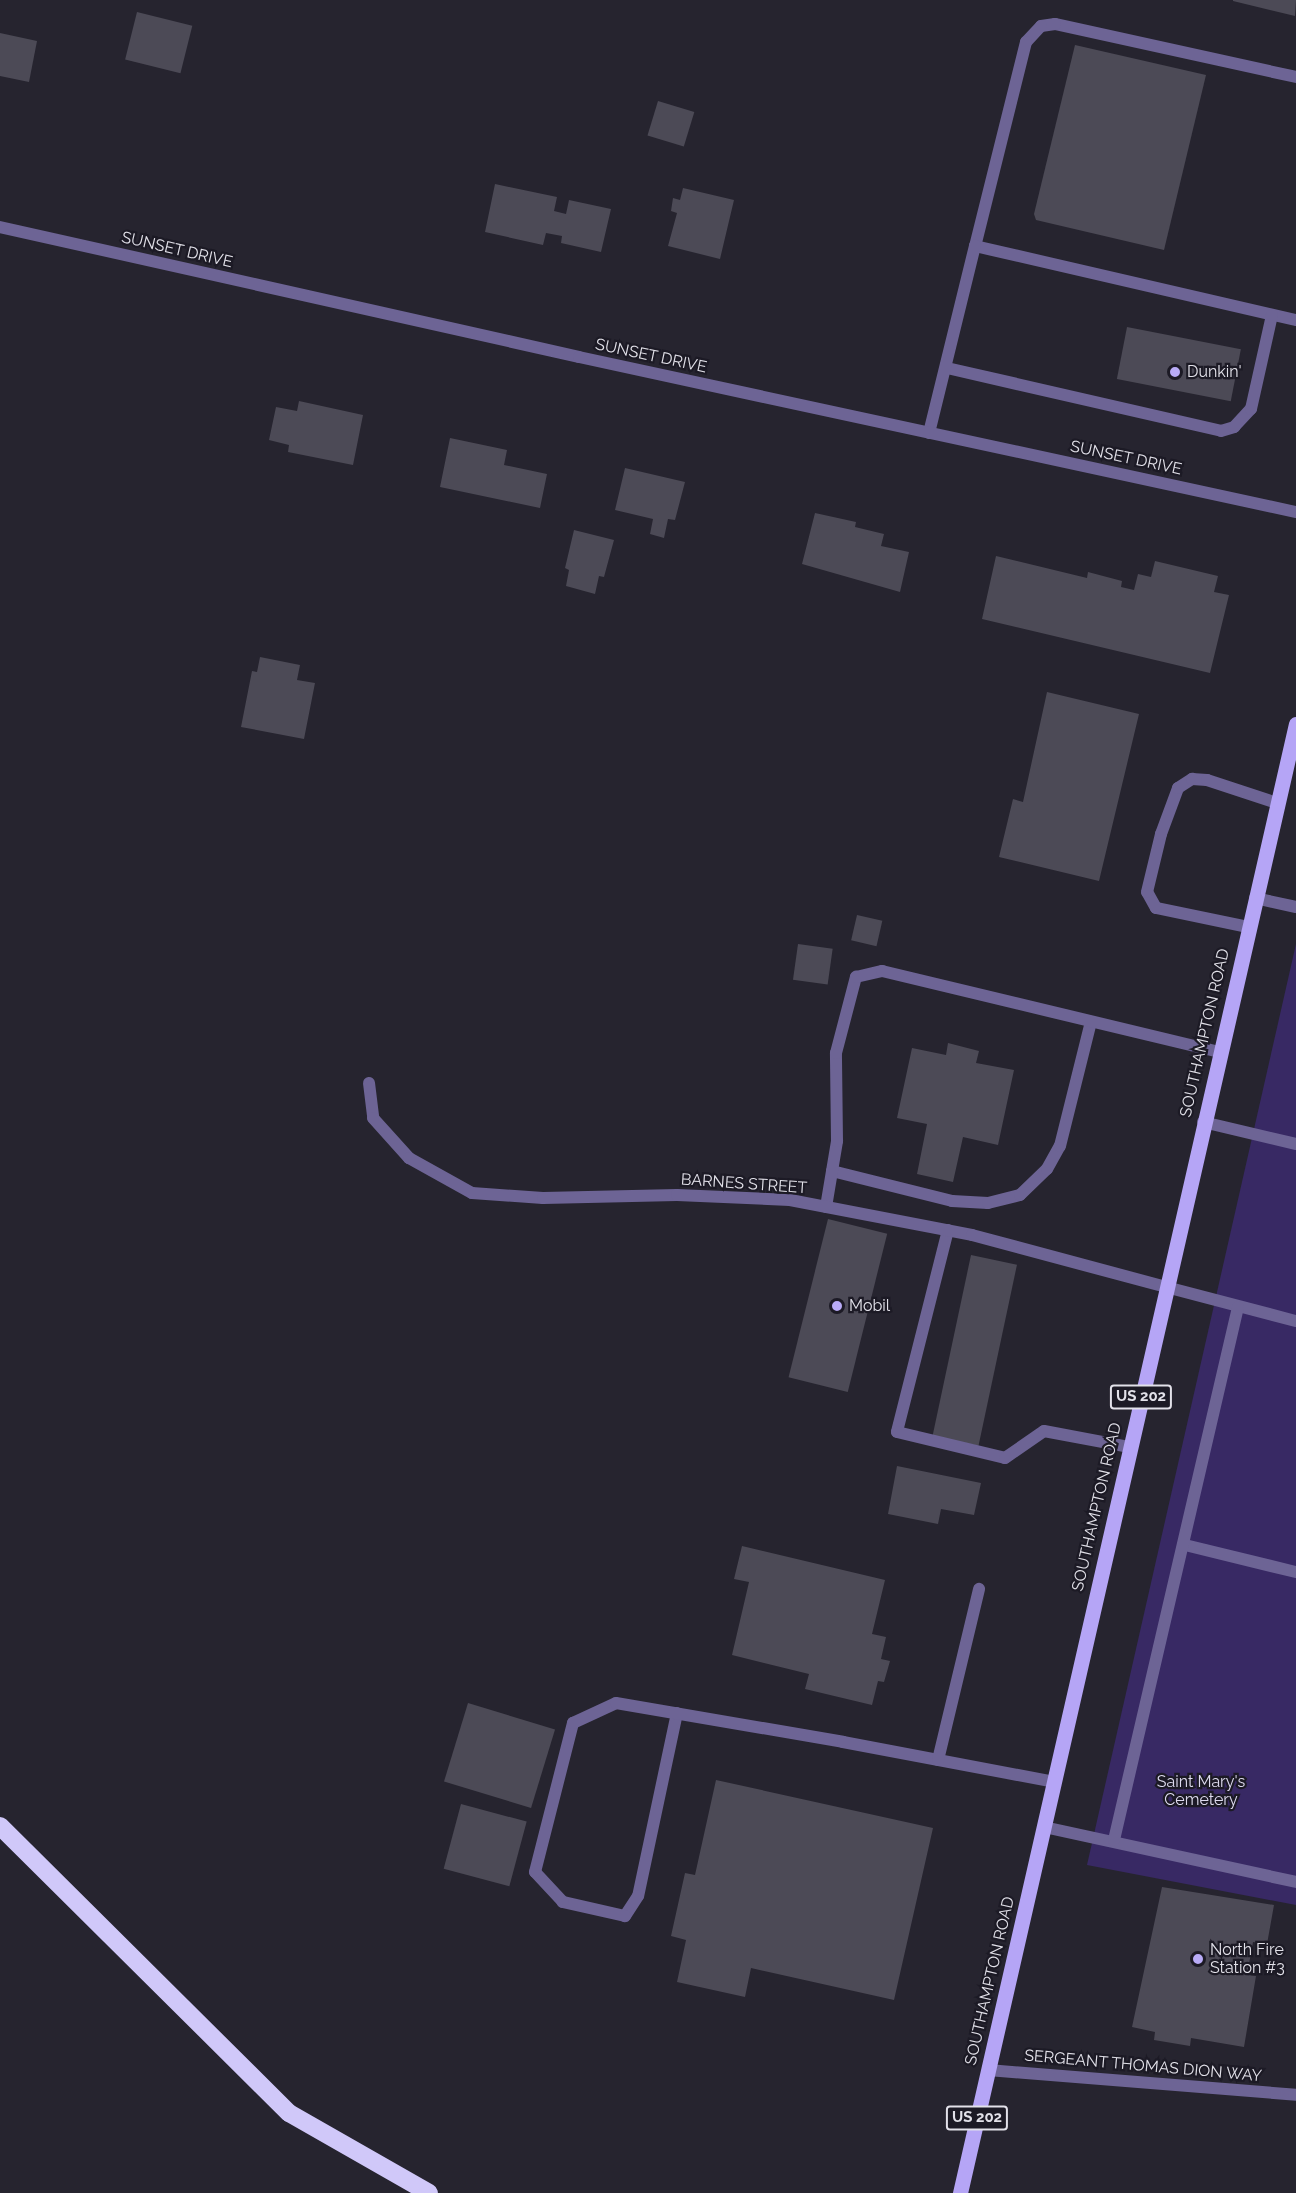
<!DOCTYPE html>
<html>
<head>
<meta charset="utf-8">
<style>
	body { margin:0 }
	#map { position:relative; width:1296px; height:2193px; overflow:hidden; background:#26242f; font-family:Raleway,sans-serif }
	div>[style] { position:absolute }
	.green>* { inset:0; background:#382964 }
	.building>* { inset:0; background:#4c4a56; transform-origin:0 0 }
	.service>* { height:12px; margin:-6px; padding:0 6px; transform-origin:6px; border-radius:6px; background:#6d6495 }
	.minor>* { height:12px; margin:-6px; padding:0 6px; transform-origin:6px; border-radius:6px; background:#6d6495 }
	.primary>* { height:15px; margin:-7.5px; padding:0 7.5px; transform-origin:7.5px; border-radius:7.5px; background:#b5a5f6 }
	.motorway>* { height:18px; margin:-9px; padding:0 9px; transform-origin:9px; border-radius:9px; background:#d0c8f9 }
	.dots>* { width:16px; height:16px; translate:-50% -50%; box-sizing:border-box; border:3px solid #1c1a25; border-radius:50% }
	span { translate:-50% -50%; white-space:nowrap; text-align:center; line-height:1.15; -webkit-text-stroke:4.5px #1c1a25; paint-order:stroke }
	.shield-label span { padding:2px 4px; background:#1c1a25; border:2px solid; border-radius:4px; -webkit-text-stroke-width:0 }
	.shield-label { font-size:15px; color:#e2e1e9; font-weight:700 }
	.street-label { font-size:16px; color:#e2e1e9 }
	.poi-label { font-size:16px; color:#e2e1e9 }
	.left { translate:0 -50%; text-align:left }
	.park-label { font-size:16px; color:#dedbef }
</style>
</head>
<body>
<div id="map">
	<div class="green">
		<div style="clip-path:polygon(1296px 944px,1296px 1905px,1087px 1865px)"></div>
	</div>
	<div class="building">
		<div style="clip-path:polygon(1296px 0,1295px 16px,1233px 1px,1233px 0)"></div>
		<div style="left:137px;top:12px;width:57px;height:49px;rotate:14deg"></div>
		<div style="clip-path:polygon(0 33px,37px 41px,29px 82px,0 76px)"></div>
		<div style="clip-path:polygon(1075px 45px,1206px 75px,1164px 250px,1036px 220px,1034px 214px)"></div>
		<div style="left:658px;top:101px;width:38px;height:36px;rotate:17deg"></div>
		<div style="clip-path:polygon(495px 184px,557px 197px,554px 211px,566px 214px,569px 200px,611px 209px,601px 252px,561px 243px,562px 236px,546px 233px,543px 245px,485px 232px)"></div>
		<div style="clip-path:polygon(683px 188px,734px 200px,720px 259px,668px 246px,677px 213px,671px 211px,673px 198px,680px 200px)"></div>
		<div style="left:1127px;top:327px;width:116px;height:53px;rotate:11deg"></div>
		<div style="clip-path:polygon(299px 401px,363px 415px,353px 465px,288px 452px,289px 445px,269px 440px,276px 407px,297px 411px)"></div>
		<div style="clip-path:polygon(450px 438px,507px 450px,504px 465px,547px 474px,540px 508px,440px 487px)"></div>
		<div style="clip-path:polygon(625px 468px,685px 482px,675px 520px,668px 519px,664px 538px,650px 534px,653px 519px,615px 510px)"></div>
		<div style="clip-path:polygon(815px 513px,856px 522px,855px 527px,884px 534px,881px 546px,909px 552px,900px 592px,802px 564px)"></div>
		<div style="clip-path:polygon(574px 530px,614px 540px,604px 577px,599px 576px,595px 594px,566px 586px,569px 570px,565px 568px)"></div>
		<div style="clip-path:polygon(996px 556px,1087px 578px,1088px 572px,1122px 581px,1121px 587px,1134px 590px,1138px 574px,1151px 577px,1155px 561px,1218px 576px,1214px 592px,1229px 595px,1210px 673px,982px 619px)"></div>
		<div style="clip-path:polygon(260px 657px,300px 665px,297px 680px,315px 683px,304px 739px,241px 727px,252px 671px,257px 672px)"></div>
		<div style="clip-path:polygon(1047px 692px,1139px 714px,1099px 881px,999px 857px,1013px 799px,1023px 802px)"></div>
		<div style="left:857px;top:915px;width:26px;height:26px;rotate:13deg"></div>
		<div style="left:798px;top:944px;width:35px;height:36px;rotate:8deg"></div>
		<div style="clip-path:polygon(948px 1043px,979px 1051px,976px 1063px,1014px 1070px,998px 1145px,963px 1137px,953px 1182px,917px 1174px,927px 1124px,897px 1118px,912px 1048px,946px 1055px)"></div>
		<div style="left:828px;top:1219px;width:61px;height:163px;rotate:14deg"></div>
		<div style="left:971px;top:1255px;width:47px;height:185px;rotate:12deg"></div>
		<div style="clip-path:polygon(897px 1466px,981px 1483px,974px 1515px,941px 1509px,938px 1524px,888px 1514px)"></div>
		<div style="clip-path:polygon(742px 1546px,885px 1580px,872px 1634px,886px 1637px,881px 1659px,890px 1661px,884px 1682px,878px 1681px,872px 1705px,805px 1689px,809px 1674px,732px 1655px,749px 1582px,734px 1579px)"></div>
		<div style="left:468px;top:1703px;width:91px;height:82px;rotate:17deg"></div>
		<div style="clip-path:polygon(716px 1780px,933px 1828px,894px 2000px,751px 1968px,745px 1997px,677px 1982px,686px 1940px,671px 1936px,685px 1873px,695px 1875px)"></div>
		<div style="left:461px;top:1804px;width:68px;height:67px;rotate:15deg"></div>
		<div style="clip-path:polygon(1162px 1887px,1274px 1905px,1267px 1944px,1253px 1942px,1247px 1975px,1256px 1976px,1244px 2047px,1191px 2038px,1190px 2046px,1154px 2040px,1155px 2032px,1132px 2027px)"></div>
	</div>
	<div class="service">
		<div style="left:1296px;top:77px;width:247px;rotate:-167.6deg"></div>
		<div style="left:1055px;top:24px;width:14px;rotate:172deg"></div>
		<div style="left:1041px;top:26px;width:22px;rotate:133deg"></div>
		<div style="left:1026px;top:42px;width:210px;rotate:104deg"></div>
		<div style="left:975px;top:246px;width:329px;rotate:13deg"></div>
		<div style="left:947px;top:368px;width:281px;rotate:12.9deg"></div>
		<div style="left:1221px;top:431px;width:14px;rotate:-17deg"></div>
		<div style="left:1234px;top:427px;width:25px;rotate:-47deg"></div>
		<div style="left:1251px;top:409px;width:96px;rotate:-77.4deg"></div>
		<div style="left:929px;top:433px;width:193px;rotate:-76.2deg"></div>
		<div style="left:1255px;top:898px;width:42px;rotate:12.4deg"></div>
		<div style="left:1248px;top:927px;width:94px;rotate:-168.3deg"></div>
		<div style="left:1156px;top:908px;width:18px;rotate:-119deg"></div>
		<div style="left:1147px;top:892px;width:60px;rotate:-76.4deg"></div>
		<div style="left:1161px;top:834px;width:49px;rotate:-69.7deg"></div>
		<div style="left:1178px;top:788px;width:17px;rotate:-33deg"></div>
		<div style="left:1192px;top:779px;width:15px;rotate:4deg"></div>
		<div style="left:1207px;top:780px;width:74px;rotate:18.2deg"></div>
		<div style="left:1203px;top:1122px;width:96px;rotate:13.3deg"></div>
		<div style="left:832px;top:1171px;width:124px;rotate:14deg"></div>
		<div style="left:952px;top:1201px;width:36px;rotate:3deg"></div>
		<div style="left:988px;top:1203px;width:33px;rotate:-14deg"></div>
		<div style="left:1020px;top:1195px;width:37px;rotate:-44deg"></div>
		<div style="left:1047px;top:1169px;width:26px;rotate:-61deg"></div>
		<div style="left:1060px;top:1146px;width:128px;rotate:-76deg"></div>
		<div style="left:826px;top:1207px;width:67px;rotate:-80.5deg"></div>
		<div style="left:837px;top:1141px;width:88px;rotate:-90.7deg"></div>
		<div style="left:836px;top:1053px;width:79px;rotate:-75.3deg"></div>
		<div style="left:856px;top:977px;width:27px;rotate:-13deg"></div>
		<div style="left:882px;top:971px;width:347px;rotate:13.5deg"></div>
		<div style="left:948px;top:1230px;width:208px;rotate:104.2deg"></div>
		<div style="left:897px;top:1432px;width:111px;rotate:13.5deg"></div>
		<div style="left:1005px;top:1458px;width:47px;rotate:-34.7deg"></div>
		<div style="left:1044px;top:1431px;width:86px;rotate:10.7deg"></div>
		<div style="left:1166px;top:1287px;width:134px;rotate:14.7deg"></div>
		<div style="left:1185px;top:1545px;width:114px;rotate:13.7deg"></div>
		<div style="left:677px;top:1713px;width:187px;rotate:102deg"></div>
		<div style="left:638px;top:1896px;width:24px;rotate:123deg"></div>
		<div style="left:625px;top:1916px;width:64px;rotate:-167.3deg"></div>
		<div style="left:563px;top:1902px;width:41px;rotate:-133deg"></div>
		<div style="left:535px;top:1872px;width:154px;rotate:-75.7deg"></div>
		<div style="left:573px;top:1723px;width:47px;rotate:-24.9deg"></div>
		<div style="left:616px;top:1703px;width:230px;rotate:9.7deg"></div>
		<div style="left:843px;top:1742px;width:215px;rotate:10.7deg"></div>
		<div style="left:938px;top:1760px;width:176px;rotate:-76.5deg"></div>
		<div style="left:1044px;top:1827px;width:258px;rotate:12.3deg"></div>
		<div style="left:1114px;top:1840px;width:547px;rotate:-76.9deg"></div>
	</div>
	<div class="minor">
		<div style="left:0;top:227px;width:593px;rotate:12.65deg"></div>
		<div style="left:579px;top:357px;width:734px;rotate:12.2deg"></div>
		<div style="left:369px;top:1083px;width:35px;rotate:83deg"></div>
		<div style="left:373px;top:1118px;width:54px;rotate:48deg"></div>
		<div style="left:409px;top:1158px;width:72px;rotate:29.1deg"></div>
		<div style="left:472px;top:1193px;width:71px;rotate:4deg"></div>
		<div style="left:543px;top:1198px;width:134px;rotate:-1.3deg"></div>
		<div style="left:677px;top:1195px;width:113px;rotate:2.5deg"></div>
		<div style="left:790px;top:1200px;width:185px;rotate:10.9deg"></div>
		<div style="left:972px;top:1235px;width:201px;rotate:15deg"></div>
		<div style="left:988px;top:2070px;width:309px;rotate:4.6deg"></div>
	</div>
	<div class="primary">
		<div style="left:960px;top:2193px;width:1507px;rotate:-77.12deg"></div>
	</div>
	<div class="motorway">
		<div style="left:0;top:1826px;width:407px;rotate:44.8deg"></div>
		<div style="left:289px;top:2113px;width:161px;rotate:29.7deg"></div>
	</div>
	<div class="dots">
		<div style="left:1175px;top:372px;background:#b9abf7"></div>
		<div style="left:837px;top:1306px;background:#b9abf7"></div>
		<div style="left:1198px;top:1959px;background:#b9abf7"></div>
	</div>
	<div class="shield-label">
		<span style="left:1141px;top:1397px">US 202</span>
		<span style="left:977px;top:2118px">US 202</span>
	</div>
	<div class="street-label">
		<span style="left:177px;top:250px;rotate:13deg">SUNSET DRIVE</span>
		<span style="left:651px;top:356px;rotate:12deg">SUNSET DRIVE</span>
		<span style="left:1126px;top:458px;rotate:12deg">SUNSET DRIVE</span>
		<span style="left:1205px;top:1033px;rotate:-77deg">SOUTHAMPTON ROAD</span>
		<span style="left:744px;top:1184px;rotate:4deg">BARNES STREET</span>
		<span style="left:1097px;top:1507px;rotate:-77deg">SOUTHAMPTON ROAD</span>
		<span style="left:990px;top:1981px;rotate:-77deg">SOUTHAMPTON ROAD</span>
		<span style="left:1143px;top:2066px;rotate:5deg">SERGEANT THOMAS DION WAY</span>
	</div>
	<div class="poi-label">
		<span class="left" style="left:1187px;top:372px">Dunkin'</span>
		<span class="left" style="left:849px;top:1306px">Mobil</span>
		<span class="left" style="left:1210px;top:1959px">North Fire<br>Station #3</span>
	</div>
	<div class="park-label">
		<span style="left:1201px;top:1791px">Saint Mary's<br>Cemetery</span>
	</div>
</div>
</body>
</html>
